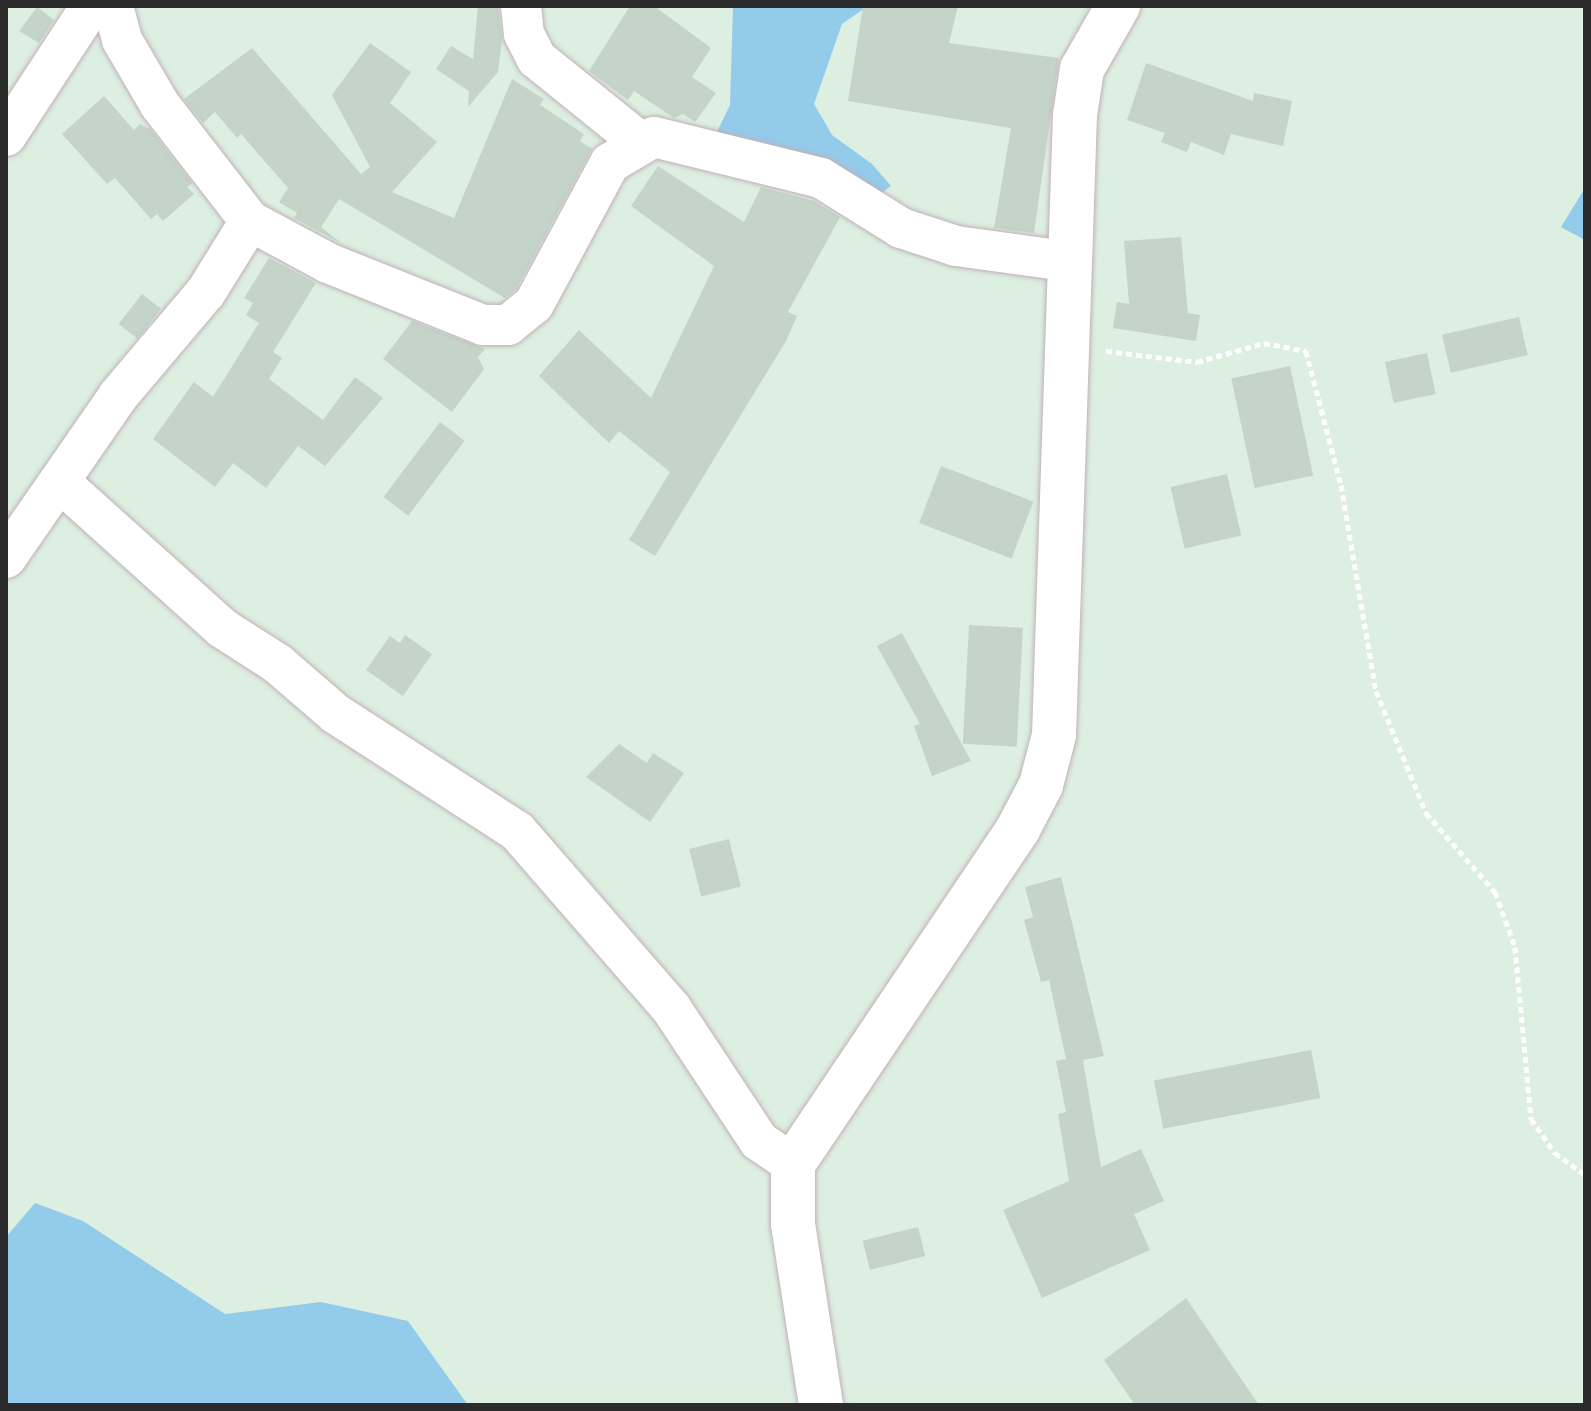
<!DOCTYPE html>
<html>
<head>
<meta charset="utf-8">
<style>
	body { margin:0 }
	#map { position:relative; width:1591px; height:1411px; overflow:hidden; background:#dcefe1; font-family:"Fira Sans Condensed",sans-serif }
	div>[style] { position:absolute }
	.green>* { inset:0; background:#93cbea }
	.building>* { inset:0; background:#c5d4c9; transform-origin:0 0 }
	.path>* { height:5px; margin-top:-2.5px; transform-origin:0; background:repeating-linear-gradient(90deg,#fff 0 6px,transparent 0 10px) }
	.roads { filter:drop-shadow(0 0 2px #c1b0b8) drop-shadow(0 0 2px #c1b0b8) }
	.minor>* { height:40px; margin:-20px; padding:0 20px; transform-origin:20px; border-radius:20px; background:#fff }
	.tertiary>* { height:44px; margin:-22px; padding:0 22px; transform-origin:22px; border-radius:22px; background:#fff }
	span { translate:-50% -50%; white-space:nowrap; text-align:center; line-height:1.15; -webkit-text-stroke:6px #fff; paint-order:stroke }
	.frame { position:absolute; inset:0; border:8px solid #2b2b2b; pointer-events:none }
</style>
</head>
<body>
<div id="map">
	<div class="green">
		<div style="clip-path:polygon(733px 6px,868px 6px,842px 24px,814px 104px,832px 135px,872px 164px,891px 186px,880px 194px,715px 136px,730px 105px)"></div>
		<div style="clip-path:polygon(1585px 188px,1585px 240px,1561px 227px)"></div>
		<div style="clip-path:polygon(35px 1203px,83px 1221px,225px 1314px,321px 1302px,408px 1321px,468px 1405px,6px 1405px,6px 1237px)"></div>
	</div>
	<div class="building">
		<div style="clip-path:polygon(478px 6px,498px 6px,502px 39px,498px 72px,468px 107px,469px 91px,436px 69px,451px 46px,473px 59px)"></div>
		<div style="clip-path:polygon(630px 6px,654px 6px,711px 48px,692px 77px,716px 93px,695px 122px,683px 114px,674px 118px,634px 91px,628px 100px,589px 71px)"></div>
		<div style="clip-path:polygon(863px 6px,958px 6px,949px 43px,1059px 58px,1034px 233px,994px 228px,1011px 128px,848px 101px)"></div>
		<div style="clip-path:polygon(37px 7px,54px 20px,39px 43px,19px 31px)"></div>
		<div style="clip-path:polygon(370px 43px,411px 72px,390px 103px,437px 142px,392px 192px,454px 218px,512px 79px,544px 99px,540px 105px,584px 134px,580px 141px,592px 149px,516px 289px,505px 298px,339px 199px,321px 227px,341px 243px,294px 218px,297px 213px,279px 202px,288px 188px,241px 134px,237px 138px,215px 112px,203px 123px,184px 99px,252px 48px,361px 174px,370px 167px,332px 95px)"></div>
		<div style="clip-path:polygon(1146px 63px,1253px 101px,1254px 93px,1292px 101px,1283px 146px,1231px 134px,1224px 155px,1191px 142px,1187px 152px,1161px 142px,1165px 133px,1127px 120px)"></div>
		<div style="clip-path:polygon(104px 96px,134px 130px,140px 124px,150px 129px,192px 183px,187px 187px,194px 194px,163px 221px,157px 214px,151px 219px,115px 178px,107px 184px,62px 134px)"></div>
		<div style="clip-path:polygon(658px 166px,744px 222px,761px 187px,814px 201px,840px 217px,788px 312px,797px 316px,786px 341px,655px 556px,629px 540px,670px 472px,619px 431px,609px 443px,539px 376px,579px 330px,651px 398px,714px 266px,631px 206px)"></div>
		<div style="clip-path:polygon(1181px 237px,1188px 313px,1200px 315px,1196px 341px,1113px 328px,1117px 302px,1129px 304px,1124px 241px)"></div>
		<div style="clip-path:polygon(269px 258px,316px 283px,273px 352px,282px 358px,269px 379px,323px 420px,355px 377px,383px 398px,325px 466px,298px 446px,266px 488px,233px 463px,215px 487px,153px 439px,194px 382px,213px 397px,259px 323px,246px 315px,253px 303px,244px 298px)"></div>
		<div style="left:142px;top:294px;width:24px;height:38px;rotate:38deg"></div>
		<div style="left:1519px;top:317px;width:39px;height:79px;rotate:77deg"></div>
		<div style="clip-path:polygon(412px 321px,485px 349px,478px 357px,484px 369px,452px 412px,383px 359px)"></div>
		<div style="left:1427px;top:353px;width:42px;height:43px;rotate:78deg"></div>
		<div style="left:1290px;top:366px;width:112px;height:60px;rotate:78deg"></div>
		<div style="left:440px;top:422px;width:31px;height:94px;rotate:37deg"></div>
		<div style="left:941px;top:466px;width:99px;height:61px;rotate:21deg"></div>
		<div style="left:1227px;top:474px;width:63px;height:58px;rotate:77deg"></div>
		<div style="left:969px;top:625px;width:54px;height:119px;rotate:3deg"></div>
		<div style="clip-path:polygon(902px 633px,971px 761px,932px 776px,914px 726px,920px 724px,877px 646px)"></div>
		<div style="clip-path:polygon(405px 635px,432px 654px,403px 696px,366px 670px,390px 636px,400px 643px)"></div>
		<div style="clip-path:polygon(619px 744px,647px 763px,653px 753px,684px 773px,650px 822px,586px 777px)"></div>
		<div style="left:729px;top:839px;width:49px;height:41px;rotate:76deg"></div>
		<div style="clip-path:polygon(1061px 877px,1104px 1056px,1083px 1060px,1101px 1167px,1141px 1149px,1164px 1201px,1134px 1214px,1150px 1250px,1042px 1298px,1003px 1210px,1069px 1181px,1058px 1114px,1066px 1112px,1056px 1061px,1066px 1059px,1049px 980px,1041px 982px,1024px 920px,1033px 917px,1025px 887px)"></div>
		<div style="left:1311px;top:1050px;width:49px;height:160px;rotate:79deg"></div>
		<div style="left:918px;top:1227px;width:30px;height:57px;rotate:76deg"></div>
		<div style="clip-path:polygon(1186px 1298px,1259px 1405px,1135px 1405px,1104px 1360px)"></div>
	</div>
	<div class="path">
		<div style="left:1106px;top:351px;width:92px;rotate:6.9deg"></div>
		<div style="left:1197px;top:362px;width:70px;rotate:-15.8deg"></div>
		<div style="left:1264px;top:343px;width:43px;rotate:10.8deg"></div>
		<div style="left:1306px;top:351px;width:138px;rotate:75.4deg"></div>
		<div style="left:1341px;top:485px;width:209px;rotate:80.4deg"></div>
		<div style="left:1376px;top:691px;width:132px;rotate:67.7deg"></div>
		<div style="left:1426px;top:813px;width:105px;rotate:48.9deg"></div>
		<div style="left:1495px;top:892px;width:59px;rotate:70deg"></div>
		<div style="left:1515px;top:947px;width:173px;rotate:84.7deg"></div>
		<div style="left:1531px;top:1119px;width:42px;rotate:54.8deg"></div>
		<div style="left:1555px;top:1153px;width:37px;rotate:36deg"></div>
	</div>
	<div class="roads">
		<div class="minor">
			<div style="left:113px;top:6px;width:35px;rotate:75deg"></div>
			<div style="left:122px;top:40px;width:75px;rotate:59.7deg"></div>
			<div style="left:160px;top:105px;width:147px;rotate:52.2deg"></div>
			<div style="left:250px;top:221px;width:89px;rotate:28.3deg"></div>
			<div style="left:328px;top:263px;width:167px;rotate:21.8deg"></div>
			<div style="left:483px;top:325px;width:25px"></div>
			<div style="left:508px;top:325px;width:33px;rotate:-39deg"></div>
			<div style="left:534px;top:304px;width:160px;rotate:-61.7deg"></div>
			<div style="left:610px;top:163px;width:51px;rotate:-30.6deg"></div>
			<div style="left:654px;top:137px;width:172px;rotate:13.8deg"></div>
			<div style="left:821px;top:178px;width:94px;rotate:32deg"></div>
			<div style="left:901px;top:228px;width:58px;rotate:18.1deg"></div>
			<div style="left:956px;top:246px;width:111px;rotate:7.8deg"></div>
			<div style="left:521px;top:6px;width:28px;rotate:84deg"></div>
			<div style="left:524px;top:34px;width:28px;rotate:63deg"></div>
			<div style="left:537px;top:59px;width:132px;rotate:38.9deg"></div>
			<div style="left:6px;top:136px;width:155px;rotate:-56.8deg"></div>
			<div style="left:61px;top:483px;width:217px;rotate:42deg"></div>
			<div style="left:222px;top:628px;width:67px;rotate:32.7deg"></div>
			<div style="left:278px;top:664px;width:77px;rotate:40.8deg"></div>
			<div style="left:336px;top:714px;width:216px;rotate:32.9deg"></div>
			<div style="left:517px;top:831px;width:235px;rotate:49deg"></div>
			<div style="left:671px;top:1008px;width:159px;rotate:56.5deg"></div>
			<div style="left:759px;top:1141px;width:41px;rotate:34.1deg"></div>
			<div style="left:6px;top:558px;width:197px;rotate:-55.3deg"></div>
			<div style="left:118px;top:396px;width:136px;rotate:-49.8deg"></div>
			<div style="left:206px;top:292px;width:84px;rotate:-58.2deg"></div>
		</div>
		<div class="tertiary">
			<div style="left:821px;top:1405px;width:183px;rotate:-98.8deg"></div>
			<div style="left:793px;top:1224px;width:60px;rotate:-90deg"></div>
			<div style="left:793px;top:1164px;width:404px;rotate:-56.1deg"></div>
			<div style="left:1018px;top:829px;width:50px;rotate:-62.4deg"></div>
			<div style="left:1041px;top:785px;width:52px;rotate:-75.4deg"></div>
			<div style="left:1054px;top:735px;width:620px;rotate:-88.06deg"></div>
			<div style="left:1075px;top:115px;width:47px;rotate:-81.3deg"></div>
			<div style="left:1082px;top:69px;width:73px;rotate:-60.3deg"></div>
		</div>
	</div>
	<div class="frame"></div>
</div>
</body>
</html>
